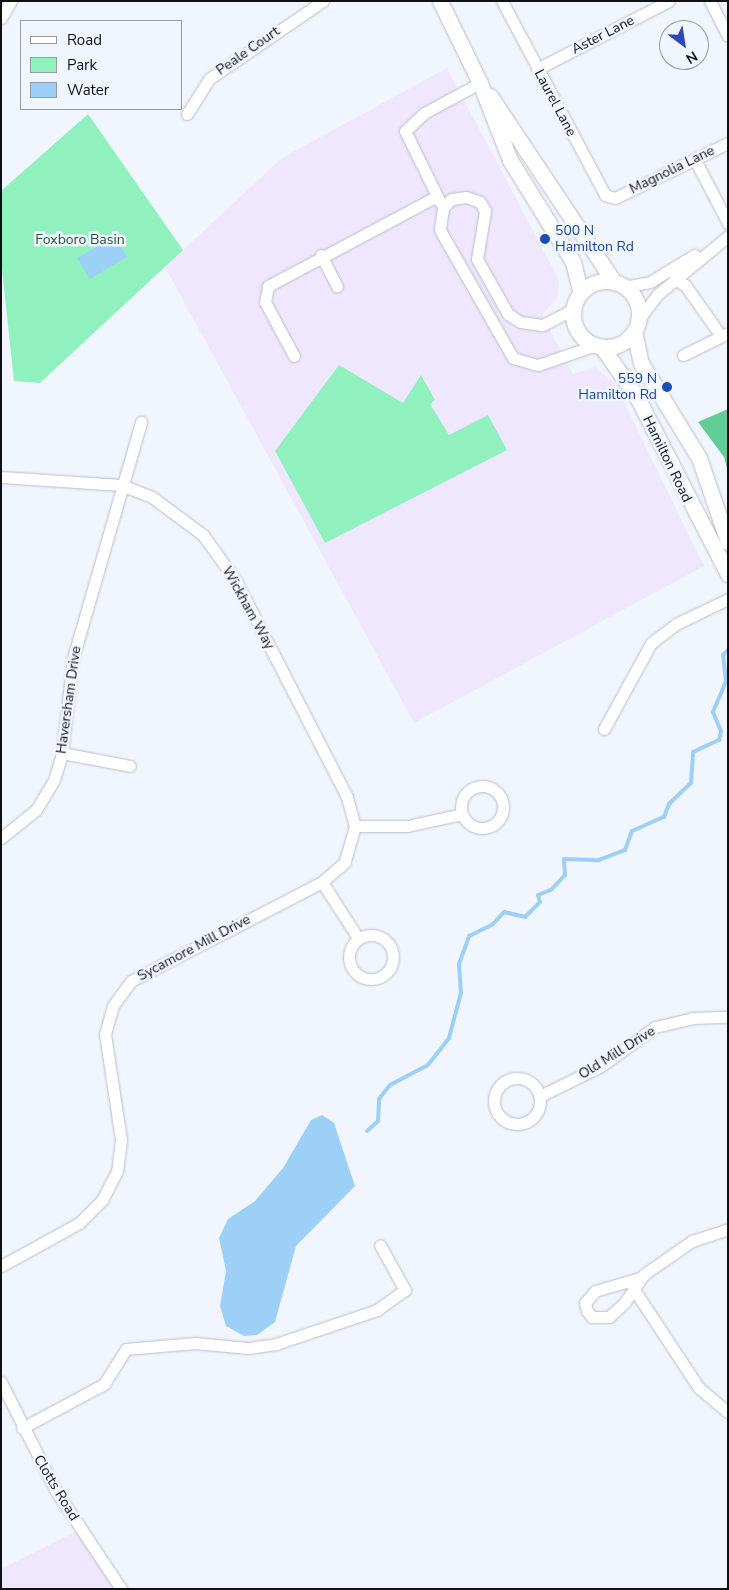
<!DOCTYPE html>
<style>
body{margin:0}
#map{position:relative;width:729px;height:1590px;overflow:hidden;background:#f1f5fe;font-family:"Nunito Sans",sans-serif}
div>[style]{position:absolute}
.education>*{inset:0;background:#eee7fd}
.green>*{inset:0;background:#90f1be}
.forest>*{inset:0;background:#61ce98}
.water>*{inset:0;background:#9cd0f7}
.stream>*{height:4px;margin:-2px;padding:0 2px;transform-origin:2px;border-radius:2px;background:#9cd0f7}
.roads{filter:drop-shadow(0 0 1px #b9bdc8) drop-shadow(0 0 1px #b9bdc8)}
.minor>*{height:11px;margin:-5.5px;padding:0 5.5px;transform-origin:5.5px;border-radius:5.5px;background:#fff}
.minor>.ring{margin:-5.5px;padding:0;box-sizing:content-box;background:none;border:11px solid #fff;border-radius:50%}
.major>*{height:15px;margin:-7.5px;padding:0 7.5px;transform-origin:7.5px;border-radius:7.5px;background:#fff}
.major>.ring{margin:-7.5px;padding:0;box-sizing:content-box;background:none;border:15px solid #fff;border-radius:50%}
.dots>*{width:14px;height:14px;translate:-50% -50%;box-sizing:border-box;border:2px solid #f1f5fe;border-radius:50%}
span{translate:-50% -50%;white-space:nowrap;text-align:center;line-height:1.15;-webkit-text-stroke:5px #f1f5fe;paint-order:stroke}
.street-label{font-size:14px;color:#0f1114}
.transit-label{font-size:14px;color:#164399}
.left{translate:0 -50%;text-align:left}
.right{translate:-100% -50%;text-align:right}
.park-label{font-size:14px;color:#27543d}
.frame{position:absolute;inset:0;border:2px solid #0f1114;pointer-events:none}
.legend{position:absolute;left:20px;top:20px;width:162px;height:90px;box-sizing:border-box;background:#f1f5fe;border:1px solid #979aa0;margin:0;padding:6px 9px;list-style:none;font-size:15px;color:#0f1114}
.legend li{display:flex;align-items:center;gap:10px;height:25px}
.legend b{width:25px;border:1px solid #979aa0}
.north{position:absolute;left:659px;top:20px;width:50px;height:50px;box-sizing:border-box;background:#f1f5fe;border:1px solid #979aa0;border-radius:50%;rotate:149deg;font-size:14px;font-weight:700;line-height:20px;text-align:center;color:#0f1114}
.north::after{content:'';display:block;margin:auto;width:18px;height:22px;background:#2d49ba;clip-path:polygon(50% 0,100% 100%,50% 72%,0 100%)}
</style>
<div id="map">
<div class="education">
<div style="clip-path:polygon(447px 68px,559px 280px,558px 297px,542px 315px,573px 374px,595px 367px,615px 384px,704px 566px,414px 723px,165px 267px,282px 158px)"></div>
<div style="clip-path:polygon(81px 1529px,121px 1589px,1px 1589px,1px 1569px)"></div>
</div>
<div class="green">
<div style="clip-path:polygon(88px 114px,183px 250px,40px 383px,14px 381px,1px 260px,1px 191px)"></div>
<div style="clip-path:polygon(339px 365px,403px 403px,421px 375px,435px 400px,430px 404px,449px 435px,488px 415px,507px 450px,325px 543px,275px 451px)"></div>
</div>
<div class="forest">
<div style="clip-path:polygon(728px 409px,728px 472px,724px 457px,698px 422px)"></div>
</div>
<div class="water">
<div style="clip-path:polygon(115px 236px,127px 257px,90px 279px,77px 258px)"></div>
<div style="clip-path:polygon(322px 1115px,334px 1123px,355px 1186px,296px 1246px,275px 1322px,257px 1335px,244px 1336px,226px 1326px,220px 1306px,226px 1271px,219px 1238px,228px 1219px,255px 1201px,283px 1168px,311px 1120px)"></div>
</div>
<div class="stream">
<div style="left:367px;top:1131px;width:15px;rotate:-42deg"></div>
<div style="left:378px;top:1121px;width:22px;rotate:-87deg"></div>
<div style="left:379px;top:1099px;width:18px;rotate:-52deg"></div>
<div style="left:390px;top:1085px;width:43px;rotate:-27.8deg"></div>
<div style="left:428px;top:1065px;width:34px;rotate:-52deg"></div>
<div style="left:449px;top:1038px;width:47px;rotate:-75.1deg"></div>
<div style="left:461px;top:993px;width:29px;rotate:-94deg"></div>
<div style="left:459px;top:964px;width:30px;rotate:-70deg"></div>
<div style="left:469px;top:936px;width:25px;rotate:-26deg"></div>
<div style="left:492px;top:925px;width:18px;rotate:-47deg"></div>
<div style="left:504px;top:912px;width:22px;rotate:13deg"></div>
<div style="left:525px;top:917px;width:21px;rotate:-45deg"></div>
<div style="left:540px;top:902px;width:7px;rotate:-106deg"></div>
<div style="left:538px;top:895px;width:14px;rotate:-21deg"></div>
<div style="left:551px;top:890px;width:21px;rotate:-47deg"></div>
<div style="left:565px;top:875px;width:16px;rotate:-94deg"></div>
<div style="left:564px;top:859px;width:35px;rotate:2deg"></div>
<div style="left:599px;top:860px;width:28px;rotate:-21deg"></div>
<div style="left:625px;top:850px;width:20px;rotate:-70deg"></div>
<div style="left:632px;top:831px;width:35px;rotate:-24deg"></div>
<div style="left:664px;top:817px;width:14px;rotate:-69deg"></div>
<div style="left:669px;top:804px;width:30px;rotate:-44deg"></div>
<div style="left:691px;top:783px;width:31px;rotate:-86deg"></div>
<div style="left:693px;top:752px;width:29px;rotate:-25deg"></div>
<div style="left:719px;top:740px;width:9px;rotate:-77deg"></div>
<div style="left:721px;top:731px;width:21px;rotate:-113deg"></div>
<div style="left:713px;top:712px;width:33px;rotate:-67deg"></div>
<div style="left:726px;top:682px;width:27px;rotate:-96deg"></div>
<div style="left:723px;top:655px;width:7px;rotate:-45deg"></div>
</div>
<div class="roads">
<div class="minor">
<div style="left:502px;top:1px;width:220px;rotate:62deg"></div>
<div style="left:605px;top:195px;width:10px;rotate:17deg"></div>
<div style="left:615px;top:198px;width:126px;rotate:-26deg"></div>
<div style="left:710px;top:1px;width:39px;rotate:63deg"></div>
<div style="left:1px;top:18px;width:20px;rotate:-60deg"></div>
<div style="left:537px;top:69px;width:148px;rotate:-27.3deg"></div>
<div style="left:187px;top:114px;width:41px;rotate:-57.8deg"></div>
<div style="left:209px;top:79px;width:138px;rotate:-34.4deg"></div>
<div style="left:695px;top:160px;width:71px;rotate:62.4deg"></div>
<div style="left:440px;top:202px;width:79px;rotate:-116.2deg"></div>
<div style="left:405px;top:131px;width:26px;rotate:-43deg"></div>
<div style="left:424px;top:113px;width:64px;rotate:-28.2deg"></div>
<div style="left:321px;top:255px;width:35px;rotate:63deg"></div>
<div style="left:675px;top:279px;width:12px;rotate:31deg"></div>
<div style="left:685px;top:285px;width:62px;rotate:54.8deg"></div>
<div style="left:624px;top:287px;width:26px;rotate:-11deg"></div>
<div style="left:650px;top:282px;width:52px;rotate:-31.5deg"></div>
<div style="left:574px;top:309px;width:36px;rotate:153deg"></div>
<div style="left:542px;top:325px;width:22px;rotate:-172deg"></div>
<div style="left:520px;top:322px;width:14px;rotate:-146deg"></div>
<div style="left:508px;top:314px;width:63px;rotate:-119.4deg"></div>
<div style="left:477px;top:259px;width:49px;rotate:-80.5deg"></div>
<div style="left:485px;top:211px;width:10px;rotate:-119deg"></div>
<div style="left:480px;top:202px;width:15px;rotate:-160deg"></div>
<div style="left:466px;top:197px;width:15px;rotate:172deg"></div>
<div style="left:451px;top:199px;width:12px;rotate:132deg"></div>
<div style="left:443px;top:208px;width:22px;rotate:98deg"></div>
<div style="left:440px;top:230px;width:147px;rotate:60.3deg"></div>
<div style="left:513px;top:358px;width:26px;rotate:16deg"></div>
<div style="left:538px;top:365px;width:61px;rotate:-19deg"></div>
<div style="left:639px;top:319px;width:31px;rotate:-53deg"></div>
<div style="left:658px;top:294px;width:91px;rotate:-39.6deg"></div>
<div style="left:683px;top:355px;width:48px;rotate:-26deg"></div>
<div style="left:294px;top:356px;width:61px;rotate:-118.2deg"></div>
<div style="left:265px;top:302px;width:16px;rotate:-79deg"></div>
<div style="left:268px;top:286px;width:191px;rotate:-28deg"></div>
<div style="left:1px;top:477px;width:120px;rotate:3.8deg"></div>
<div style="left:121px;top:485px;width:33px;rotate:21deg"></div>
<div style="left:152px;top:497px;width:64px;rotate:36.7deg"></div>
<div style="left:203px;top:535px;width:57px;rotate:54.3deg"></div>
<div style="left:236px;top:581px;width:243px;rotate:62.8deg"></div>
<div style="left:347px;top:797px;width:30px;rotate:75deg"></div>
<div style="left:355px;top:826px;width:37px;rotate:106deg"></div>
<div style="left:345px;top:862px;width:30px;rotate:139deg"></div>
<div style="left:322px;top:882px;width:215px;rotate:152.6deg"></div>
<div style="left:131px;top:981px;width:31px;rotate:126deg"></div>
<div style="left:113px;top:1006px;width:29px;rotate:106deg"></div>
<div style="left:105px;top:1034px;width:107px;rotate:81.4deg"></div>
<div style="left:121px;top:1140px;width:31px;rotate:97deg"></div>
<div style="left:117px;top:1171px;width:31px;rotate:117deg"></div>
<div style="left:103px;top:1199px;width:34px;rotate:135deg"></div>
<div style="left:79px;top:1223px;width:89px;rotate:151.1deg"></div>
<div style="left:604px;top:729px;width:98px;rotate:-61.3deg"></div>
<div style="left:651px;top:643px;width:31px;rotate:-37deg"></div>
<div style="left:676px;top:624px;width:58px;rotate:-25.7deg"></div>
<div style="left:62px;top:753px;width:69px;rotate:10.8deg"></div>
<div class="ring" style="left:461px;top:786px;width:31px;height:31px"></div>
<div style="left:355px;top:826px;width:52px"></div>
<div style="left:407px;top:826px;width:56px;rotate:-12.3deg"></div>
<div style="left:1px;top:838px;width:45px;rotate:-38.7deg"></div>
<div style="left:36px;top:810px;width:35px;rotate:-59deg"></div>
<div style="left:54px;top:780px;width:28px;rotate:-73deg"></div>
<div style="left:62px;top:753px;width:96px;rotate:-83.4deg"></div>
<div style="left:73px;top:658px;width:246px;rotate:-73.9deg"></div>
<div style="left:322px;top:882px;width:67px;rotate:57.3deg"></div>
<div class="ring" style="left:349px;top:935px;width:33px;height:33px"></div>
<div class="ring" style="left:494px;top:1078px;width:35px;height:35px"></div>
<div style="left:540px;top:1096px;width:68px;rotate:-26.2deg"></div>
<div style="left:601px;top:1066px;width:67px;rotate:-35.8deg"></div>
<div style="left:655px;top:1027px;width:39px;rotate:-13deg"></div>
<div style="left:693px;top:1018px;width:35px;rotate:-2deg"></div>
<div style="left:640px;top:1278px;width:47px;rotate:163.9deg"></div>
<div style="left:595px;top:1291px;width:16px;rotate:130deg"></div>
<div style="left:585px;top:1303px;width:8px;rotate:76deg"></div>
<div style="left:587px;top:1311px;width:8px;rotate:50deg"></div>
<div style="left:592px;top:1317px;width:17px"></div>
<div style="left:609px;top:1317px;width:22px;rotate:-43deg"></div>
<div style="left:625px;top:1302px;width:32px;rotate:-56deg"></div>
<div style="left:643px;top:1275px;width:60px;rotate:-34.8deg"></div>
<div style="left:692px;top:1241px;width:38px;rotate:-18deg"></div>
<div style="left:633px;top:1288px;width:120px;rotate:56.6deg"></div>
<div style="left:699px;top:1388px;width:38px;rotate:40deg"></div>
<div style="left:1px;top:1382px;width:122px;rotate:63.2deg"></div>
<div style="left:56px;top:1491px;width:118px;rotate:56.4deg"></div>
<div style="left:22px;top:1428px;width:93px;rotate:-28.2deg"></div>
<div style="left:104px;top:1384px;width:41px;rotate:-57.8deg"></div>
<div style="left:126px;top:1349px;width:69px;rotate:-5deg"></div>
<div style="left:195px;top:1343px;width:53px;rotate:5.4deg"></div>
<div style="left:248px;top:1348px;width:28px;rotate:-8deg"></div>
<div style="left:276px;top:1344px;width:107px;rotate:-18.6deg"></div>
<div style="left:377px;top:1310px;width:34px;rotate:-36deg"></div>
<div style="left:405px;top:1290px;width:51px;rotate:-119.1deg"></div>
</div>
<div class="major">
<div style="left:440px;top:1px;width:91px;rotate:64deg"></div>
<div style="left:480px;top:83px;width:83px;rotate:68.7deg"></div>
<div style="left:510px;top:160px;width:120px;rotate:58.3deg"></div>
<div style="left:573px;top:262px;width:32px;rotate:76deg"></div>
<div style="left:490px;top:96px;width:224px;rotate:56.3deg"></div>
<div class="ring" style="left:573px;top:281px;width:51px;height:51px"></div>
<div style="left:634px;top:331px;width:33px;rotate:78deg"></div>
<div style="left:641px;top:363px;width:111px;rotate:58.6deg"></div>
<div style="left:699px;top:458px;width:89px;rotate:71deg"></div>
<div style="left:602px;top:347px;width:63px;rotate:55.3deg"></div>
<div style="left:638px;top:399px;width:197px;rotate:62.8deg"></div>
</div>
</div>
<div class="dots">
<div style="left:545px;top:239px;background:#1a4fb4"></div>
<div style="left:667px;top:387px;background:#1a4fb4"></div>
</div>
<div class="street-label">
<span style="left:603px;top:35px;rotate:-27deg">Aster Lane</span>
<span style="left:248px;top:51px;rotate:-35deg">Peale Court</span>
<span style="left:555px;top:103px;rotate:62deg">Laurel Lane</span>
<span style="left:672px;top:170px;rotate:-26deg">Magnolia Lane</span>
<span style="left:667px;top:459px;rotate:64deg">Hamilton Road</span>
<span style="left:248px;top:608px;rotate:61deg">Wickham Way</span>
<span style="left:69px;top:700px;rotate:-82deg">Haversham Drive</span>
<span style="left:194px;top:948px;rotate:-28deg">Sycamore Mill Drive</span>
<span style="left:617px;top:1053px;rotate:-32deg">Old Mill Drive</span>
<span style="left:56px;top:1488px;rotate:59deg">Clotts Road</span>
</div>
<div class="transit-label">
<span class="left" style="left:555px;top:239px">500 N<br>Hamilton Rd</span>
<span class="right" style="left:657px;top:387px">559 N<br>Hamilton Rd</span>
</div>
<div class="park-label">
<span style="left:80px;top:240px">Foxboro Basin</span>
</div>
<div class="frame"></div>
<ul class="legend">
<li><b style="height:6px;background:#fff"></b>Road</li>
<li><b style="height:14px;background:#90f1be"></b>Park</li>
<li><b style="height:14px;background:#9cd0f7"></b>Water</li>
</ul>
<div class="north">N</div>
</div>
